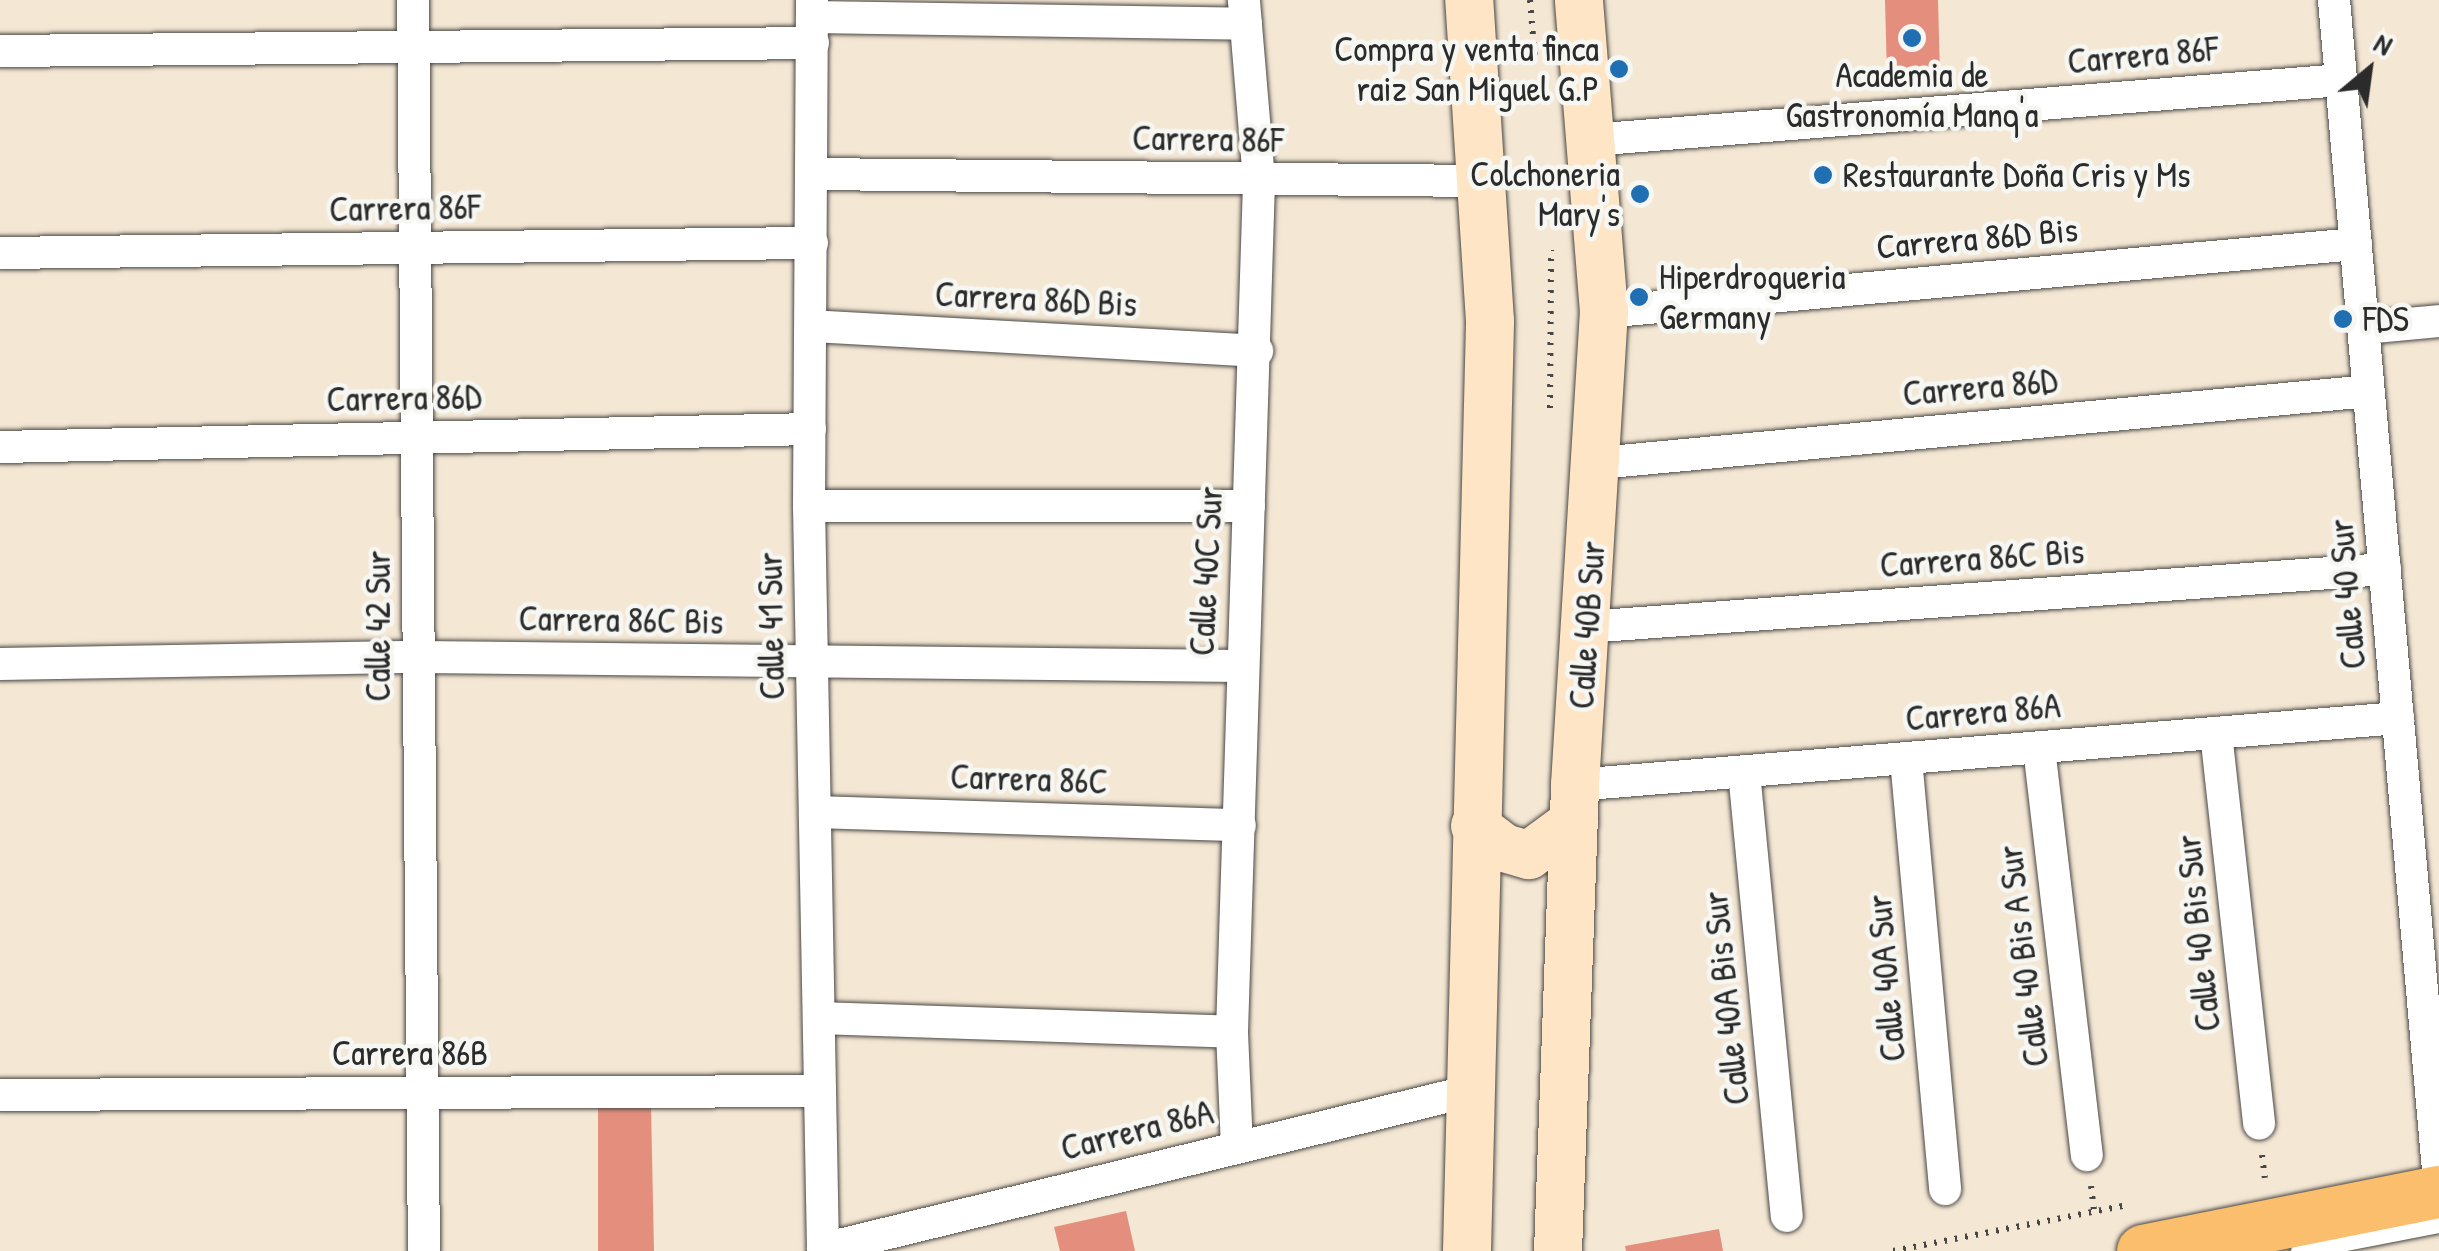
<!DOCTYPE html>
<meta charset="utf-8">
<style>
body{margin:0}
#map{position:relative;width:2439px;height:1251px;overflow:hidden;background:#f4e7d4;font-family:"Patrick Hand",sans-serif}
div>[style]{position:absolute}
.building>*{inset:0;background:#e48f7d}
.path>*{height:6px;margin-top:-3px;transform-origin:0;background:repeating-linear-gradient(90deg,#494744 0 2.5px,transparent 0 10.5px)}
.roads{filter:drop-shadow(0 0 2px #494744) drop-shadow(0 0 2px #494744)}
.lane>*{height:18px;margin:-9px;padding:0 9px;transform-origin:9px;border-radius:9px;background:#fff}
.street>*{height:32px;margin:-16px;padding:0 16px;transform-origin:16px;border-radius:16px;background:#fff}
.secondary>*{height:48px;margin:-24px;padding:0 24px;transform-origin:24px;border-radius:24px;background:#fde5c5}
.primary>*{height:52px;margin:-26px;padding:0 26px;transform-origin:26px;border-radius:26px;background:#fabe6d}
.dots>*{width:28px;height:28px;translate:-50% -50%;box-sizing:border-box;border:5px solid #f6f6f2;border-radius:50%}
span{translate:-50% -50%;white-space:nowrap;text-align:center;line-height:1.15;-webkit-text-stroke:9px #f6f6f2;paint-order:stroke}
.poi-label{font-size:35px;color:#2b2b2b}
.right{translate:-100% -50%;text-align:right}
.left{translate:0 -50%;text-align:left}
.street-label{font-size:35px;color:#2b2b2b}
.north{position:absolute;left:2319px;top:20px;width:100px;height:100px;-webkit-text-stroke:8px #f6f6f2;paint-order:stroke;rotate:29deg;font-size:28px;font-weight:700;line-height:40px;text-align:center;color:#2b2b2b}
.north::after{content:'';display:block;margin:auto;width:35px;height:45px;background:#2b2b2b;clip-path:polygon(50% 0,100% 100%,50% 72%,0 100%)}
</style>
<div id="map">
<div class="building">
<div style="clip-path:polygon(1885px 0,1938px 0,1940px 75px,1887px 76px)"></div>
<div style="clip-path:polygon(651px 1106px,654px 1251px,598px 1251px,598px 1108px)"></div>
<div style="clip-path:polygon(1126px 1211px,1135px 1251px,1060px 1251px,1054px 1227px)"></div>
<div style="clip-path:polygon(1719px 1229px,1723px 1251px,1626px 1251px,1625px 1246px)"></div>
</div>
<div class="path">
<div style="left:1530px;top:0;width:59px;rotate:85.2deg"></div>
<div style="left:1550px;top:408px;width:158px;rotate:-89.6deg"></div>
<div style="left:2262px;top:1155px;width:23px;rotate:83deg"></div>
<div style="left:2091px;top:1186px;width:26px;rotate:83deg"></div>
<div style="left:1893px;top:1251px;width:239px;rotate:-11.1deg"></div>
</div>
<div class="roads">
<div class="lane">
<div style="left:2300px;top:1251px;width:142px;rotate:-11deg"></div>
</div>
<div class="street">
<div style="left:413px;top:0;width:1251px;rotate:89.5deg"></div>
<div style="left:812px;top:0;width:506px;rotate:90.34deg"></div>
<div style="left:809px;top:506px;width:745px;rotate:88.92deg"></div>
<div style="left:2334px;top:0;width:1186px;rotate:84.92deg"></div>
<div style="left:812px;top:17px;width:434px;rotate:0.9deg"></div>
<div style="left:0;top:51px;width:813px;rotate:-0.56deg"></div>
<div style="left:1591px;top:140px;width:753px;rotate:-4.57deg"></div>
<div style="left:812px;top:174px;width:671px;rotate:0.6deg"></div>
<div style="left:0;top:253px;width:812px;rotate:-0.71deg"></div>
<div style="left:1604px;top:312px;width:755px;rotate:-5.17deg"></div>
<div style="left:811px;top:326px;width:447px;rotate:3.2deg"></div>
<div style="left:2364px;top:328px;width:75px;rotate:-5.3deg"></div>
<div style="left:0;top:447px;width:810px;rotate:-1.27deg"></div>
<div style="left:1599px;top:463px;width:773px;rotate:-5.34deg"></div>
<div style="left:809px;top:506px;width:440px"></div>
<div style="left:1586px;top:627px;width:801px;rotate:-4.15deg"></div>
<div style="left:0;top:664px;width:418px;rotate:-1deg"></div>
<div style="left:418px;top:657px;width:823px;rotate:0.63deg"></div>
<div style="left:2216px;top:733px;width:393px;rotate:83.7deg"></div>
<div style="left:2039px;top:748px;width:410px;rotate:83.3deg"></div>
<div style="left:1906px;top:759px;width:432px;rotate:84.8deg"></div>
<div style="left:1744px;top:772px;width:446px;rotate:84.5deg"></div>
<div style="left:1575px;top:785px;width:826px;rotate:-4.65deg"></div>
<div style="left:815px;top:812px;width:425px;rotate:1.8deg"></div>
<div style="left:819px;top:1018px;width:413px;rotate:1.9deg"></div>
<div style="left:0;top:1095px;width:820px;rotate:-0.28deg"></div>
<div style="left:1237px;top:1147px;width:115px;rotate:-92.5deg"></div>
<div style="left:1232px;top:1032px;width:852px;rotate:-88.18deg"></div>
<div style="left:1259px;top:180px;width:181px;rotate:-94.8deg"></div>
<div style="left:823px;top:1249px;width:666px;rotate:-13.72deg"></div>
</div>
<div class="secondary">
<div style="left:1475px;top:826px;width:36px;rotate:37deg"></div>
<div style="left:1504px;top:848px;width:26px;rotate:16deg"></div>
<div style="left:1529px;top:855px;width:56px;rotate:-36.3deg"></div>
<div style="left:1467px;top:1251px;width:930px;rotate:-88.58deg"></div>
<div style="left:1490px;top:321px;width:322px;rotate:-93.7deg"></div>
<div style="left:1558px;top:1251px;width:466px;rotate:-87.9deg"></div>
<div style="left:1575px;top:785px;width:474px;rotate:-86.5deg"></div>
<div style="left:1604px;top:312px;width:313px;rotate:-94.6deg"></div>
</div>
<div class="primary">
<div style="left:2143px;top:1251px;width:302px;rotate:-11.3deg"></div>
</div>
</div>
<div class="dots">
<div style="left:1912px;top:38px;background:#1f6fb2"></div>
<div style="left:1619px;top:69px;background:#1f6fb2"></div>
<div style="left:1823px;top:175px;background:#1f6fb2"></div>
<div style="left:1640px;top:194px;background:#1f6fb2"></div>
<div style="left:1639px;top:297px;background:#1f6fb2"></div>
<div style="left:2343px;top:319px;background:#1f6fb2"></div>
</div>
<div class="poi-label">
<span class="right" style="left:1599px;top:69px">Compra y venta finca<br>raiz San Miguel G.P</span>
<span style="left:1912px;top:95px">Academia de<br>Gastronomía Manq'a</span>
<span class="right" style="left:1620px;top:194px">Colchoneria<br>Mary's</span>
<span class="left" style="left:1843px;top:175px">Restaurante Doña Cris y Ms</span>
<span class="left" style="left:1659px;top:297px">Hiperdrogueria<br>Germany</span>
<span class="left" style="left:2363px;top:319px">FDS</span>
</div>
<div class="street-label">
<span style="left:2143px;top:55px;rotate:-5deg">Carrera 86F</span>
<span style="left:1208px;top:139px;rotate:1deg">Carrera 86F</span>
<span style="left:405px;top:208px;rotate:-1deg">Carrera 86F</span>
<span style="left:1977px;top:238px;rotate:-5deg">Carrera 86D Bis</span>
<span style="left:1036px;top:299px;rotate:3deg">Carrera 86D Bis</span>
<span style="left:1980px;top:387px;rotate:-5deg">Carrera 86D</span>
<span style="left:404px;top:398px;rotate:-1deg">Carrera 86D</span>
<span style="left:1982px;top:558px;rotate:-4deg">Carrera 86C Bis</span>
<span style="left:1206px;top:571px;rotate:-87deg">Calle 40C Sur</span>
<span style="left:2347px;top:594px;rotate:-95deg">Calle 40 Sur</span>
<span style="left:621px;top:620px;rotate:1deg">Carrera 86C Bis</span>
<span style="left:1587px;top:625px;rotate:-86deg">Calle 40B Sur</span>
<span style="left:378px;top:626px;rotate:-90deg">Calle 42 Sur</span>
<span style="left:771px;top:626px;rotate:-91deg">Calle 41 Sur</span>
<span style="left:1983px;top:712px;rotate:-5deg">Carrera 86A</span>
<span style="left:1029px;top:779px;rotate:2deg">Carrera 86C</span>
<span style="left:2198px;top:933px;rotate:-96deg">Calle 40 Bis Sur</span>
<span style="left:2023px;top:956px;rotate:-97deg">Calle 40 Bis A Sur</span>
<span style="left:1886px;top:978px;rotate:-95deg">Calle 40A Sur</span>
<span style="left:1726px;top:998px;rotate:-96deg">Calle 40A Bis Sur</span>
<span style="left:410px;top:1053px">Carrera 86B</span>
<span style="left:1137px;top:1130px;rotate:-14deg">Carrera 86A</span>
</div>
<div class="north">N</div>
</div>
